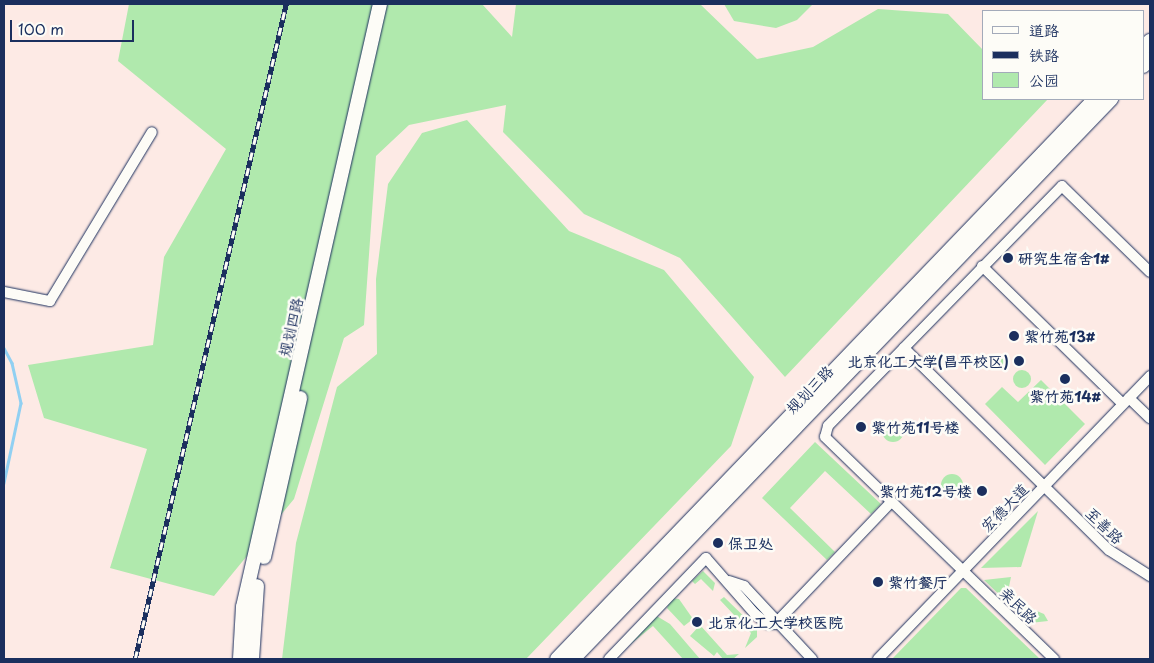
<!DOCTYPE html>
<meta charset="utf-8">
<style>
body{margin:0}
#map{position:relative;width:1154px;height:663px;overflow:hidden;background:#fdeae5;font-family:"Playpen Sans","LXGW WenKai TC",sans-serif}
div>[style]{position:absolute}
.green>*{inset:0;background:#b0e9ad}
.round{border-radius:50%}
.stream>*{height:2.5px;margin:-1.25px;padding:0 1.25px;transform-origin:1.25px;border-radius:1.25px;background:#91d0f2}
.roads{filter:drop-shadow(0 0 1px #1b2f5e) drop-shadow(0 0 1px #1b2f5e)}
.street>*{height:10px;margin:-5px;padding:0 5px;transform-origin:5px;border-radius:5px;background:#fdfcf7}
.secondary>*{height:14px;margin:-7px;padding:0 7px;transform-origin:7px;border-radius:7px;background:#fdfcf7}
.rail>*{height:4.5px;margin-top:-2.25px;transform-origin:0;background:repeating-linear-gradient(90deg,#fdfcf7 0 8px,#1b2f5e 0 16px);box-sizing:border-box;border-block:1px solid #1b2f5e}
.dots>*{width:14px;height:14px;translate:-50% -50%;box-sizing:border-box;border:2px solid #fdfcf7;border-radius:50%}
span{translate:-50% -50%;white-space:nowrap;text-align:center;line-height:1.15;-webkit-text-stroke:5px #fdfcf7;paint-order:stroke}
.poi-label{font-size:15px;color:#1b2f5e;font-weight:700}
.left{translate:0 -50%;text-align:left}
.right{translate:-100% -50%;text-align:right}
.street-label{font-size:15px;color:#1b2f5e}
.frame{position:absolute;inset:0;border:5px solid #1b2f5e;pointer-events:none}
.legend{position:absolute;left:982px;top:10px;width:162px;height:90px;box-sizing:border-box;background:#fdfcf7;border:1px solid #a3aaba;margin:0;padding:6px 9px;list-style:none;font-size:15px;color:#1b2f5e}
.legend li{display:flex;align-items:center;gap:10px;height:25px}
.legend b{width:25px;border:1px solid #a3aaba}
.scale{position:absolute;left:10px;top:20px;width:124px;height:22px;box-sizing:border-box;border:2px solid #1b2f5e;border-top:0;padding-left:6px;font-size:15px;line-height:18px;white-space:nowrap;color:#1b2f5e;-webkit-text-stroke:4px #fdfcf7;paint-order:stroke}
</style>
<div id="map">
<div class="green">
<div style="clip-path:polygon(129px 4px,482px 4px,512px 37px,516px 4px,701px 5px,757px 59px,813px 47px,878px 9px,948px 14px,983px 50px,983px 99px,1048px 99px,785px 377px,680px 258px,584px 214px,503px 132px,506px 105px,409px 125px,376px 156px,364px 325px,344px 338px,294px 499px,214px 596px,110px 568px,147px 449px,44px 418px,28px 365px,153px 345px,164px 257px,226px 149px,118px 61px)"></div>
<div style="clip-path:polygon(724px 4px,813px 4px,797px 20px,776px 28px,734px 21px)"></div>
<div style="clip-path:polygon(467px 120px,569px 231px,664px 270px,754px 377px,731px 446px,526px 659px,282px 659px,296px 543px,337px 387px,377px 354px,376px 279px,388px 184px,422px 133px)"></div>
<div class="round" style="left:992px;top:354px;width:16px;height:16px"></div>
<div class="round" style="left:1013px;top:370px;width:18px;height:18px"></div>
<div style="clip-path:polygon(1041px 380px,1085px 424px,1045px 465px,985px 404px,1002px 387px,1018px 402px)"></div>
<div class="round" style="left:882px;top:420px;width:22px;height:22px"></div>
<div style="clip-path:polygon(815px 442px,881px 504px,871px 514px,825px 471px,790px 508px,835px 552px,827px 560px,762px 498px)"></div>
<div class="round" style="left:941px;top:474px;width:22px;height:22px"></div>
<div style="clip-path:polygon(1038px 511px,1021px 567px,981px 568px)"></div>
<div style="clip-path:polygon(703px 571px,715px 583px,713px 591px,701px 579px,695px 584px,692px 581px)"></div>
<div style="clip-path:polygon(1011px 577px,1006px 601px,984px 580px)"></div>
<div style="clip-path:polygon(961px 588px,966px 588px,1040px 659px,892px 659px)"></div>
<div style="clip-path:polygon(724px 597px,757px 629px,757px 637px,745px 648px,751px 633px,720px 600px)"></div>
<div style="clip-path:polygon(671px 598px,679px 599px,693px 619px,684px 626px,667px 608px)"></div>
<div style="clip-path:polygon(1018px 603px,1044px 614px,1048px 621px,1030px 623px,1016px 609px)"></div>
<div style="clip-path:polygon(655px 615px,670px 624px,700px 659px,683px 659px,653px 626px,612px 659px)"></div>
<div style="clip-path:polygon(700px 625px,727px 655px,739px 654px,733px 659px,723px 659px,717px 652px,714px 656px,690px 636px)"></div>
</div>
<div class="stream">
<div style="left:4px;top:348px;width:17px;rotate:62deg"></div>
<div style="left:12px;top:363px;width:41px;rotate:77.3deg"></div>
<div style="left:21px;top:403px;width:82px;rotate:102deg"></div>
</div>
<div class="roads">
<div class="street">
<div style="left:982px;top:266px;width:197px;rotate:44.4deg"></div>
<div style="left:1150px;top:272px;width:123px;rotate:-135.7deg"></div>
<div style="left:1062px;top:186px;width:226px;rotate:134.3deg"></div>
<div style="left:904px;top:348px;width:288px;rotate:44.6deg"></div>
<div style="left:1109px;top:550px;width:49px;rotate:32.4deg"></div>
<div style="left:4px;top:292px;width:47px;rotate:11.1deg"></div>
<div style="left:50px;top:301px;width:197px;rotate:-58.9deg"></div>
<div style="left:904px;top:348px;width:109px;rotate:134.3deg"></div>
<div style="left:828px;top:426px;width:11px;rotate:105deg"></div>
<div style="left:825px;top:437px;width:319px;rotate:44.1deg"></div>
<div style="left:1129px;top:398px;width:29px;rotate:44deg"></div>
<div style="left:729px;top:581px;width:16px;rotate:18deg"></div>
<div style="left:744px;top:586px;width:100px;rotate:47deg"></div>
<div style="left:609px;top:659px;width:140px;rotate:-46.2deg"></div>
<div style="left:706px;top:558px;width:74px;rotate:48.8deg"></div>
<div style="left:755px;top:614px;width:16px;rotate:38deg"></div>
<div style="left:768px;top:624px;width:7px"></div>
<div style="left:775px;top:624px;width:168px;rotate:-46.4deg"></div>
<div style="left:878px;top:659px;width:393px;rotate:-46.1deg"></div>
</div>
<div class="secondary">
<div style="left:1143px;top:49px;width:11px;rotate:-49deg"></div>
<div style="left:1143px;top:66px;width:10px;rotate:-45deg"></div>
<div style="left:264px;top:557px;width:163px;rotate:-77.2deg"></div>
<div style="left:240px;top:659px;width:52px;rotate:-86.7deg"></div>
<div style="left:243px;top:607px;width:618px;rotate:-77.2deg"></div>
<div style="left:252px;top:659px;width:73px;rotate:-86.1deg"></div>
<div style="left:557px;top:659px;width:777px;rotate:-46.15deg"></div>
<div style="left:573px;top:659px;width:777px;rotate:-46.15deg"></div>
</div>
</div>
<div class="rail">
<div style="left:135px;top:659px;width:672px;rotate:-77.02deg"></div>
</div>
<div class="dots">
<div style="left:1008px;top:258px;background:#1b2f5e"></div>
<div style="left:1014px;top:336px;background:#1b2f5e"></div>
<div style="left:1019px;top:361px;background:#1b2f5e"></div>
<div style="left:1065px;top:379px;background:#1b2f5e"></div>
<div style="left:861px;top:427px;background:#1b2f5e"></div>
<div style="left:982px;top:491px;background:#1b2f5e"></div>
<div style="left:718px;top:543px;background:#1b2f5e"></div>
<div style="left:878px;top:582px;background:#1b2f5e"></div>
<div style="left:697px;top:622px;background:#1b2f5e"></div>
</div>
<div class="poi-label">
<span class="left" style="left:1018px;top:258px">研究生宿舍1#</span>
<span class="left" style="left:1024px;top:336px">紫竹苑13#</span>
<span class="right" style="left:1009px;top:361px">北京化工大学(昌平校区)</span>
<span style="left:1065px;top:396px">紫竹苑14#</span>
<span class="left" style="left:871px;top:427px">紫竹苑11号楼</span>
<span class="right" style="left:972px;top:491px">紫竹苑12号楼</span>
<span class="left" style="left:728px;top:543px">保卫处</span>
<span class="left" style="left:888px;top:582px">紫竹餐厅</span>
<span class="left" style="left:708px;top:622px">北京化工大学校医院</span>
</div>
<div class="street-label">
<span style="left:290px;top:327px;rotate:-77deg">规划四路</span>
<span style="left:809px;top:389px;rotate:-46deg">规划三路</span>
<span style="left:1004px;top:507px;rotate:-46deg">宏德大道</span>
<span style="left:1105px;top:525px;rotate:44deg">至善路</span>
<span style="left:1019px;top:605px;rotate:44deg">亲民路</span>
</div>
<div class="frame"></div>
<ul class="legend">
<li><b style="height:6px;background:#fdfcf7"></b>道路</li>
<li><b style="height:6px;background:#1b2f5e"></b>铁路</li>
<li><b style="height:14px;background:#b0e9ad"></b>公园</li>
</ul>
<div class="scale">100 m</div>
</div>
